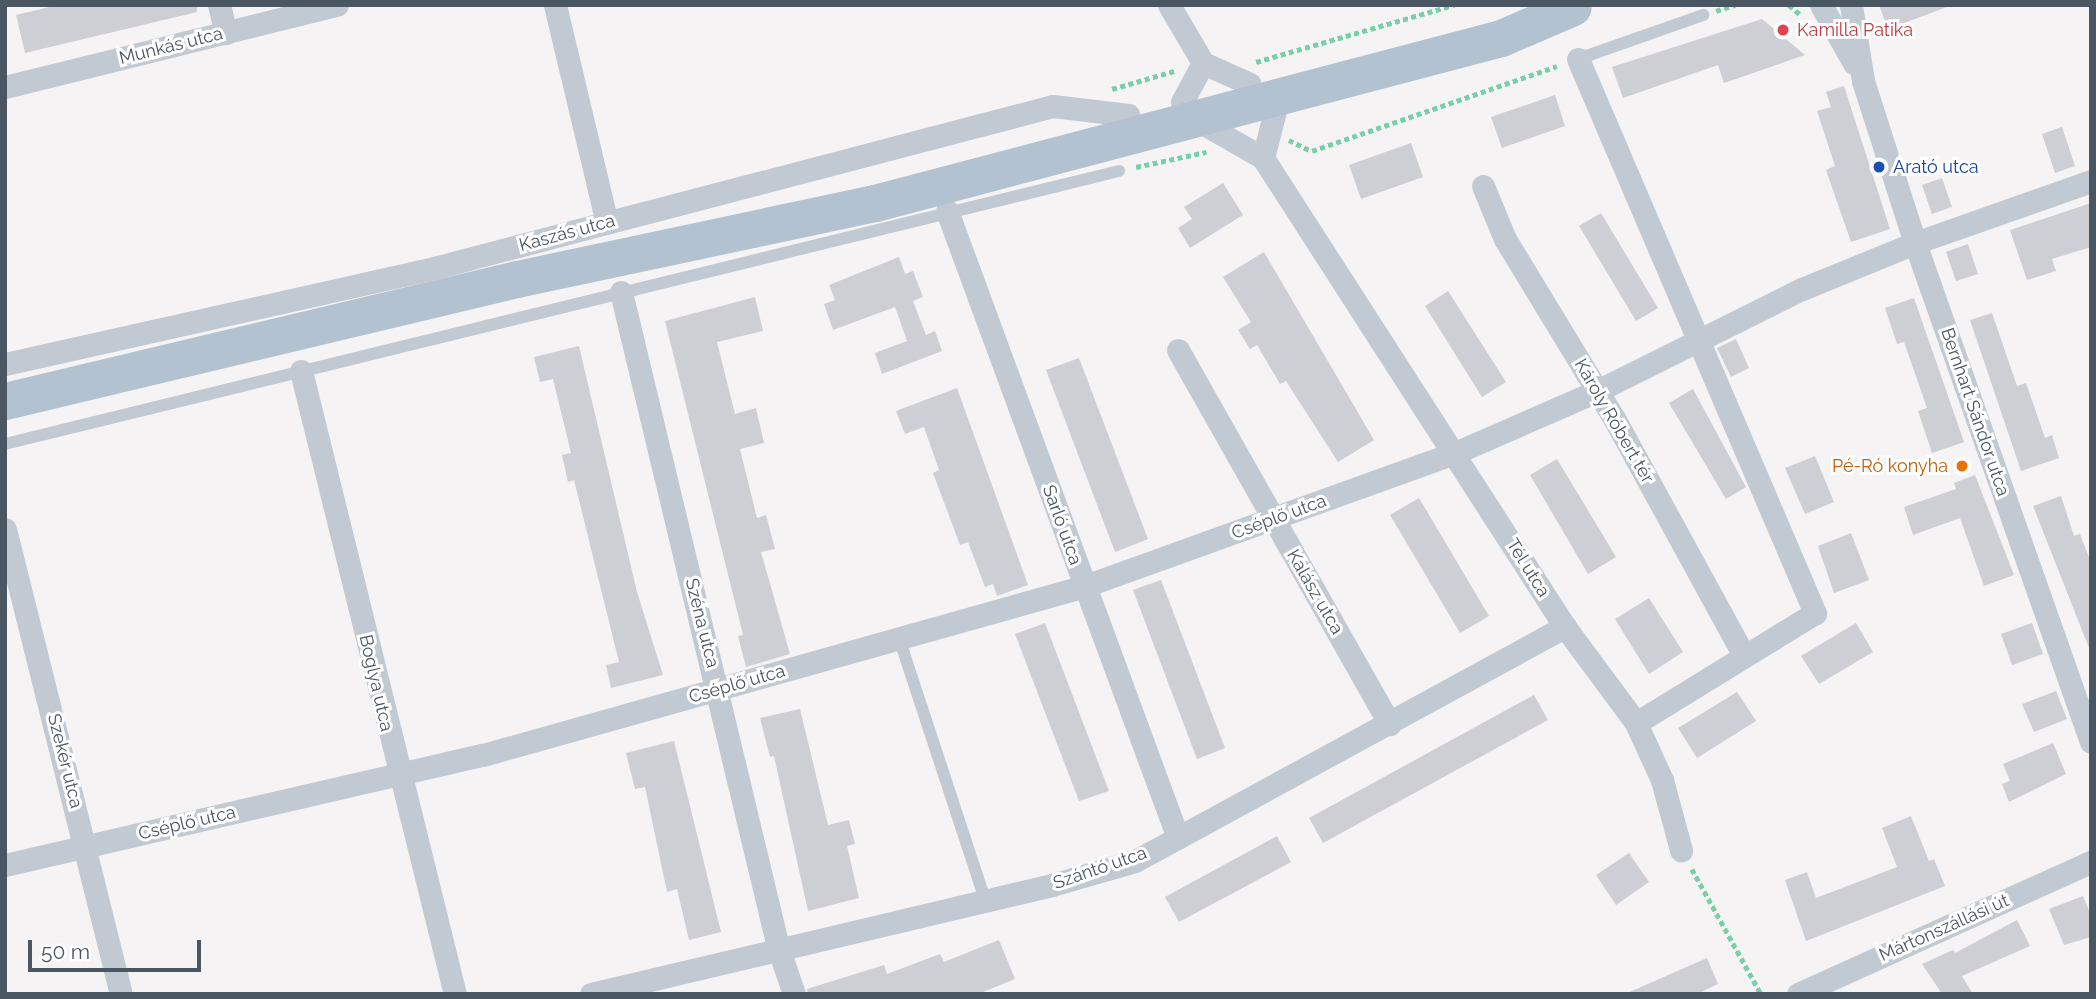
<!DOCTYPE html>
<meta charset="utf-8">
<style>
body{margin:0}
#map{position:relative;width:2096px;height:999px;overflow:hidden;background:#f5f3f3;font-family:Raleway,sans-serif}
div>[style]{position:absolute}
.building>*{inset:0;background:#cdcfd5}
.path>*{height:4.5px;margin-top:-2.25px;transform-origin:0;background:repeating-linear-gradient(90deg,#7ad0a6 0 5px,transparent 0 8.5px)}
.lane>*{height:12px;margin:-6px;padding:0 6px;transform-origin:6px;border-radius:6px;background:#c1cad2}
.street>*{height:23px;margin:-11.5px;padding:0 11.5px;transform-origin:11.5px;border-radius:11.5px;background:#c1cad2}
.primary>*{height:37px;margin:-18.5px;padding:0 18.5px;transform-origin:18.5px;border-radius:18.5px;background:#b3c2d1}
.dots>*{width:19px;height:19px;translate:-50% -50%;box-sizing:border-box;border:4px solid #fff;border-radius:50%}
span{translate:-50% -50%;white-space:nowrap;text-align:center;line-height:1.15;-webkit-text-stroke:6px #fff;paint-order:stroke}
.health-label{font-size:18px;color:#be3a42}
.left{translate:0 -50%;text-align:left}
.street-label{font-size:18px;color:#4a5661}
.transit-label{font-size:18px;color:#164399}
.food-label{font-size:18px;color:#c56008}
.right{translate:-100% -50%;text-align:right}
.frame{position:absolute;inset:0;border:7px solid #4a5661;pointer-events:none}
.scale{position:absolute;left:28px;top:940px;width:173px;height:32px;box-sizing:border-box;border:4px solid #4a5661;border-top:0;padding-left:9px;font-size:21px;line-height:24px;white-space:nowrap;color:#4a5661;-webkit-text-stroke:5px #fff;paint-order:stroke}
</style>
<div id="map">
<div class="building">
<div style="clip-path:polygon(58px 5px,197px 5px,197px 12px,25px 53px,16px 15px)"></div>
<div style="clip-path:polygon(1879px 5px,1947px 5px,1947px 7px,1888px 29px)"></div>
<div style="clip-path:polygon(1762px 19px,1805px 55px,1724px 83px,1718px 65px,1623px 98px,1612px 67px)"></div>
<div style="clip-path:polygon(1844px 86px,1890px 229px,1851px 242px,1826px 170px,1835px 166px,1817px 111px,1831px 107px,1826px 92px)"></div>
<div style="clip-path:polygon(1555px 95px,1565px 126px,1502px 148px,1491px 117px)"></div>
<div style="clip-path:polygon(2062px 127px,2075px 166px,2055px 173px,2042px 134px)"></div>
<div style="clip-path:polygon(1411px 143px,1423px 177px,1361px 199px,1349px 165px)"></div>
<div style="clip-path:polygon(1942px 178px,1952px 207px,1932px 214px,1922px 185px)"></div>
<div style="clip-path:polygon(1223px 183px,1243px 215px,1190px 248px,1178px 228px,1192px 219px,1184px 207px)"></div>
<div style="clip-path:polygon(2091px 203px,2091px 247px,2052px 259px,2056px 271px,2027px 280px,2010px 230px)"></div>
<div style="clip-path:polygon(1601px 213px,1658px 308px,1636px 321px,1579px 226px)"></div>
<div style="clip-path:polygon(1968px 244px,1978px 274px,1956px 281px,1946px 252px)"></div>
<div style="clip-path:polygon(1264px 252px,1374px 440px,1338px 462px,1286px 381px,1280px 384px,1257px 345px,1250px 349px,1238px 330px,1251px 322px,1223px 277px)"></div>
<div style="clip-path:polygon(899px 257px,905px 274px,913px 271px,923px 297px,913px 301px,926px 335px,935px 331px,942px 351px,882px 374px,875px 353px,907px 341px,895px 307px,833px 330px,824px 304px,835px 300px,829px 285px)"></div>
<div style="clip-path:polygon(1448px 291px,1506px 382px,1482px 397px,1425px 306px)"></div>
<div style="clip-path:polygon(755px 297px,763px 331px,717px 342px,735px 414px,756px 408px,764px 443px,740px 449px,757px 518px,766px 515px,775px 549px,761px 552px,790px 654px,746px 667px,738px 636px,743px 635px,665px 321px)"></div>
<div style="clip-path:polygon(1914px 298px,1964px 442px,1932px 453px,1918px 411px,1927px 408px,1904px 342px,1897px 344px,1885px 308px)"></div>
<div style="clip-path:polygon(1992px 313px,2017px 386px,2026px 383px,2045px 438px,2052px 435px,2059px 458px,2021px 471px,1970px 320px)"></div>
<div style="clip-path:polygon(1736px 339px,1749px 368px,1731px 377px,1717px 348px)"></div>
<div style="clip-path:polygon(579px 346px,637px 592px,663px 675px,611px 688px,606px 665px,619px 662px,574px 480px,568px 482px,562px 455px,571px 453px,553px 379px,540px 382px,534px 357px)"></div>
<div style="clip-path:polygon(1079px 358px,1148px 539px,1115px 552px,1046px 370px)"></div>
<div style="clip-path:polygon(957px 388px,1028px 585px,997px 596px,993px 584px,985px 587px,968px 542px,960px 545px,933px 473px,939px 470px,924px 427px,905px 434px,896px 411px)"></div>
<div style="clip-path:polygon(1693px 389px,1746px 487px,1726px 499px,1669px 403px)"></div>
<div style="clip-path:polygon(1815px 456px,1834px 502px,1805px 514px,1785px 468px)"></div>
<div style="clip-path:polygon(1557px 459px,1616px 557px,1588px 574px,1530px 475px)"></div>
<div style="clip-path:polygon(1975px 475px,2014px 575px,1984px 586px,1960px 518px,1913px 535px,1904px 507px,1956px 489px,1954px 483px)"></div>
<div style="clip-path:polygon(2061px 496px,2074px 536px,2080px 534px,2091px 563px,2091px 653px,2033px 506px)"></div>
<div style="clip-path:polygon(1419px 498px,1489px 616px,1460px 633px,1390px 515px)"></div>
<div style="clip-path:polygon(1851px 533px,1869px 580px,1834px 593px,1818px 546px)"></div>
<div style="clip-path:polygon(1161px 580px,1225px 748px,1197px 759px,1133px 590px)"></div>
<div style="clip-path:polygon(1649px 598px,1683px 652px,1649px 674px,1615px 619px)"></div>
<div style="clip-path:polygon(1045px 623px,1109px 791px,1079px 801px,1015px 634px)"></div>
<div style="clip-path:polygon(1856px 623px,1873px 652px,1819px 684px,1801px 656px)"></div>
<div style="clip-path:polygon(2032px 623px,2043px 654px,2012px 665px,2001px 634px)"></div>
<div style="clip-path:polygon(2056px 691px,2067px 719px,2034px 732px,2022px 704px)"></div>
<div style="clip-path:polygon(1737px 692px,1756px 721px,1697px 758px,1678px 728px)"></div>
<div style="clip-path:polygon(1534px 695px,1548px 720px,1323px 843px,1309px 818px)"></div>
<div style="clip-path:polygon(800px 709px,828px 825px,849px 820px,855px 844px,847px 846px,859px 898px,808px 911px,774px 756px,770px 757px,760px 718px)"></div>
<div style="clip-path:polygon(674px 741px,721px 932px,689px 940px,677px 889px,667px 892px,645px 787px,635px 789px,626px 753px)"></div>
<div style="clip-path:polygon(2053px 743px,2066px 774px,2009px 802px,2002px 784px,2010px 781px,2003px 764px)"></div>
<div style="clip-path:polygon(1911px 816px,1929px 861px,1934px 859px,1945px 886px,1806px 941px,1785px 880px,1807px 872px,1816px 898px,1897px 867px,1882px 828px)"></div>
<div style="clip-path:polygon(1277px 836px,1291px 862px,1179px 922px,1165px 897px)"></div>
<div style="clip-path:polygon(1629px 853px,1649px 882px,1616px 905px,1596px 875px)"></div>
<div style="clip-path:polygon(2083px 896px,2091px 915px,2091px 937px,2064px 945px,2049px 909px)"></div>
<div style="clip-path:polygon(2017px 920px,2030px 946px,1962px 976px,1973px 994px,1942px 994px,1922px 964px,1953px 950px,1955px 953px)"></div>
<div style="clip-path:polygon(999px 940px,1015px 979px,978px 994px,808px 994px,807px 989px,884px 965px,887px 974px,940px 954px,944px 962px)"></div>
<div style="clip-path:polygon(1707px 958px,1718px 984px,1697px 994px,1625px 994px)"></div>
</div>
<div class="path">
<div style="left:1789px;top:5px;width:16px;rotate:40deg"></div>
<div style="left:1716px;top:11px;width:20px;rotate:-18deg"></div>
<div style="left:1256px;top:62px;width:206px;rotate:-16.1deg"></div>
<div style="left:1112px;top:89px;width:65px;rotate:-16.2deg"></div>
<div style="left:1289px;top:140px;width:25px;rotate:26deg"></div>
<div style="left:1312px;top:151px;width:259px;rotate:-19.1deg"></div>
<div style="left:1136px;top:167px;width:72px;rotate:-12.1deg"></div>
<div style="left:1692px;top:869px;width:143px;rotate:61.1deg"></div>
</div>
<div class="lane">
<div style="left:1578px;top:59px;width:133px;rotate:-19.4deg"></div>
<div style="left:5px;top:444px;width:1147px;rotate:-13.77deg"></div>
<div style="left:899px;top:638px;width:276px;rotate:71.8deg"></div>
</div>
<div class="street">
<div style="left:219px;top:5px;width:29px;rotate:76deg"></div>
<div style="left:555px;top:5px;width:224px;rotate:76.6deg"></div>
<div style="left:1169px;top:5px;width:67px;rotate:59.6deg"></div>
<div style="left:1203px;top:63px;width:51px;rotate:24.1deg"></div>
<div style="left:1821px;top:5px;width:67px;rotate:60.4deg"></div>
<div style="left:1851px;top:5px;width:77px;rotate:81deg"></div>
<div style="left:1863px;top:81px;width:170px;rotate:72.2deg"></div>
<div style="left:1915px;top:243px;width:529px;rotate:70.57deg"></div>
<div style="left:1578px;top:59px;width:603px;rotate:66.84deg"></div>
<div style="left:1815px;top:613px;width:210px;rotate:148.4deg"></div>
<div style="left:5px;top:87px;width:342px;rotate:-13.9deg"></div>
<div style="left:1182px;top:102px;width:44px;rotate:-61.7deg"></div>
<div style="left:1197px;top:120px;width:76px;rotate:29.9deg"></div>
<div style="left:1263px;top:158px;width:558px;rotate:57.22deg"></div>
<div style="left:1565px;top:627px;width:119px;rotate:53.5deg"></div>
<div style="left:1636px;top:723px;width:63px;rotate:65.5deg"></div>
<div style="left:1662px;top:780px;width:73px;rotate:74.8deg"></div>
<div style="left:1263px;top:158px;width:61px;rotate:-75.7deg"></div>
<div style="left:1483px;top:186px;width:57px;rotate:67.5deg"></div>
<div style="left:1505px;top:239px;width:212px;rotate:58.7deg"></div>
<div style="left:1615px;top:420px;width:269px;rotate:61.3deg"></div>
<div style="left:947px;top:211px;width:668px;rotate:69.78deg"></div>
<div style="left:621px;top:292px;width:674px;rotate:76.52deg"></div>
<div style="left:778px;top:947px;width:50px;rotate:71.2deg"></div>
<div style="left:1178px;top:350px;width:430px;rotate:60.5deg"></div>
<div style="left:5px;top:364px;width:440px;rotate:-12.6deg"></div>
<div style="left:434px;top:268px;width:640px;rotate:-14.67deg"></div>
<div style="left:1053px;top:106px;width:76px;rotate:6.8deg"></div>
<div style="left:301px;top:371px;width:642px;rotate:76.12deg"></div>
<div style="left:5px;top:529px;width:479px;rotate:76deg"></div>
<div style="left:5px;top:865px;width:490px;rotate:-13deg"></div>
<div style="left:483px;top:755px;width:625px;rotate:-15.68deg"></div>
<div style="left:1085px;top:586px;width:393px;rotate:-19.8deg"></div>
<div style="left:1455px;top:453px;width:155px;rotate:-23.6deg"></div>
<div style="left:1597px;top:391px;width:229px;rotate:-26.5deg"></div>
<div style="left:1802px;top:289px;width:122px;rotate:-22.2deg"></div>
<div style="left:1915px;top:243px;width:187px;rotate:-19.4deg"></div>
<div style="left:591px;top:994px;width:474px;rotate:-13.3deg"></div>
<div style="left:1052px;top:885px;width:86px;rotate:-16.1deg"></div>
<div style="left:1135px;top:861px;width:490px;rotate:-28.6deg"></div>
<div style="left:1798px;top:994px;width:321px;rotate:-24.3deg"></div>
</div>
<div class="primary">
<div style="left:5px;top:401px;width:526px;rotate:-13.4deg"></div>
<div style="left:517px;top:279px;width:366px;rotate:-12deg"></div>
<div style="left:875px;top:203px;width:647px;rotate:-14.77deg"></div>
<div style="left:1501px;top:38px;width:78px;rotate:-23.3deg"></div>
</div>
<div class="dots">
<div style="left:1783px;top:30px;background:#e0444e"></div>
<div style="left:1879px;top:167px;background:#1a4fb4"></div>
<div style="left:1962px;top:466px;background:#e8710a"></div>
</div>
<div class="health-label">
<span class="left" style="left:1797px;top:30px">Kamilla Patika</span>
</div>
<div class="street-label">
<span style="left:171px;top:46px;rotate:-14deg">Munkás utca</span>
<span style="left:567px;top:233px;rotate:-15deg">Kaszás utca</span>
<span style="left:1975px;top:412px;rotate:71deg">Bernhart Sándor utca</span>
<span style="left:1614px;top:421px;rotate:60deg">Károly Róbert tér</span>
<span style="left:1279px;top:517px;rotate:-20deg">Cséplő utca</span>
<span style="left:1062px;top:525px;rotate:70deg">Sarló utca</span>
<span style="left:1528px;top:568px;rotate:58deg">Tél utca</span>
<span style="left:1315px;top:592px;rotate:60deg">Kalász utca</span>
<span style="left:702px;top:623px;rotate:76deg">Széna utca</span>
<span style="left:376px;top:683px;rotate:77deg">Boglya utca</span>
<span style="left:737px;top:684px;rotate:-16deg">Cséplő utca</span>
<span style="left:65px;top:761px;rotate:76deg">Szekér utca</span>
<span style="left:187px;top:823px;rotate:-13deg">Cséplő utca</span>
<span style="left:1100px;top:868px;rotate:-19deg">Szántó utca</span>
<span style="left:1944px;top:928px;rotate:-24deg">Mártonszállási út</span>
</div>
<div class="transit-label">
<span class="left" style="left:1893px;top:167px">Arató utca</span>
</div>
<div class="food-label">
<span class="right" style="left:1948px;top:466px">Pé-Ró konyha</span>
</div>
<div class="frame"></div>
<div class="scale">50 m</div>
</div>
